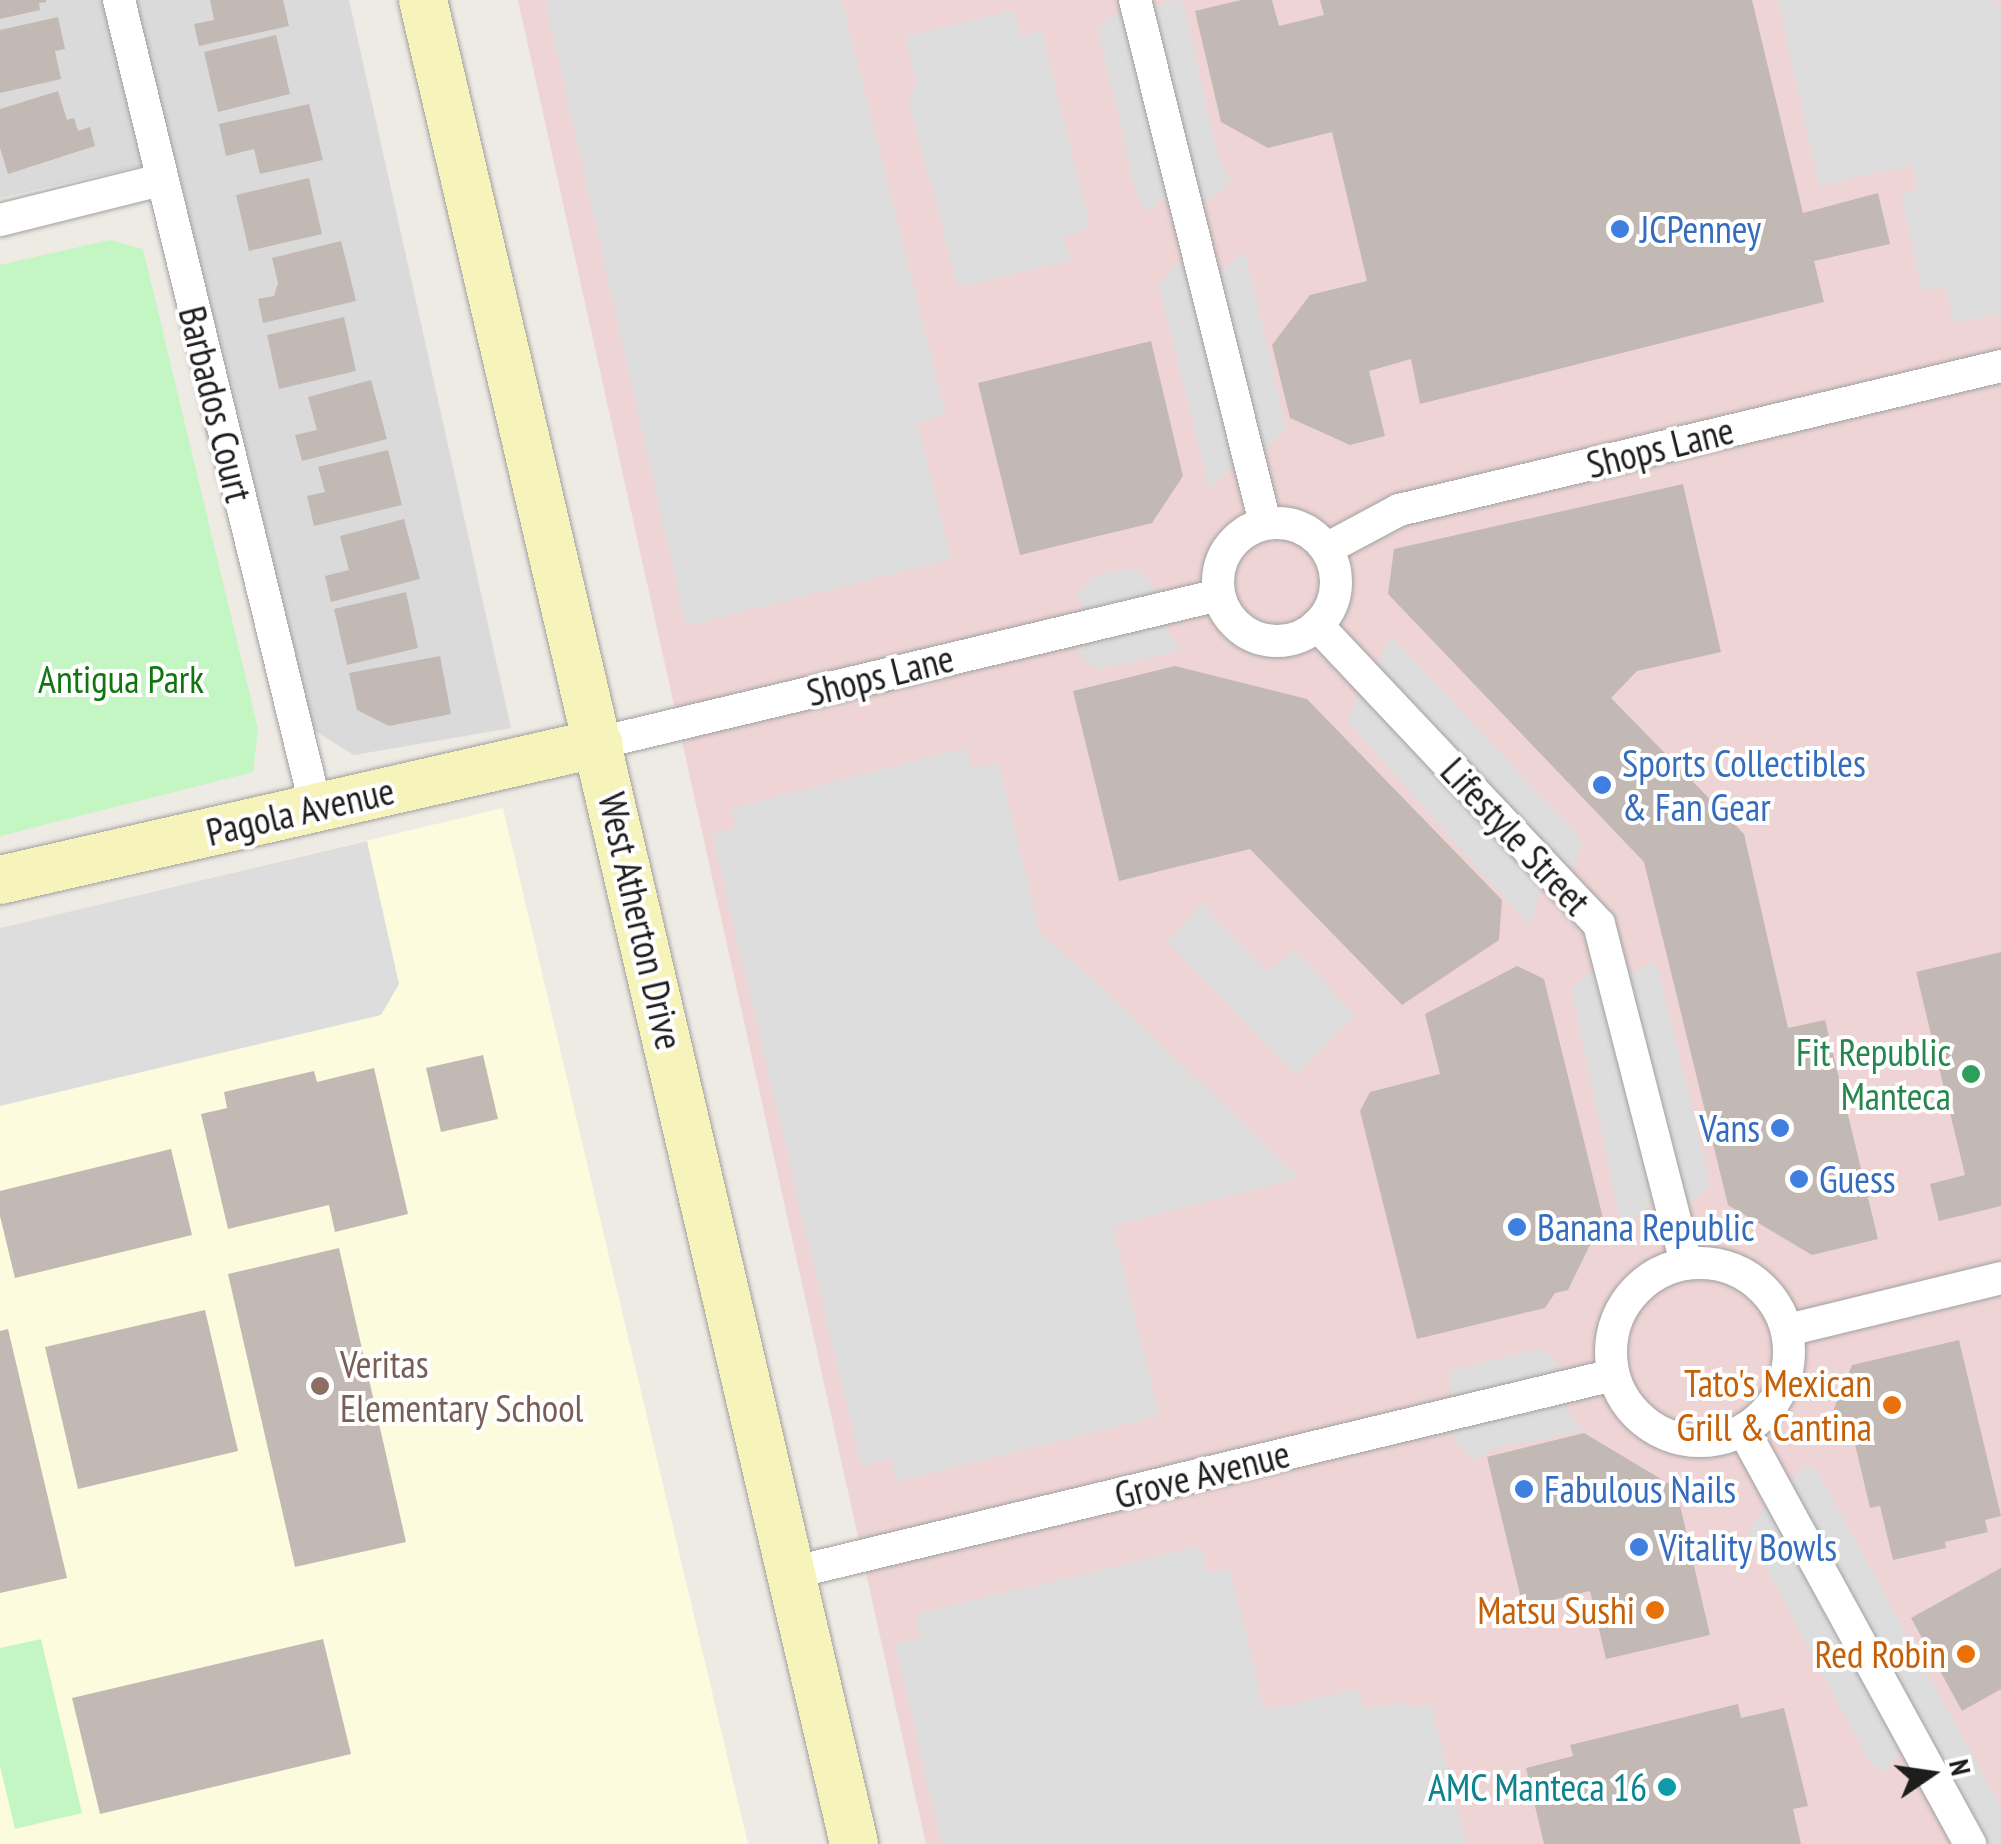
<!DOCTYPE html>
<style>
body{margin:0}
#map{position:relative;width:2001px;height:1844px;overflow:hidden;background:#eeeae4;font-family:"PT Sans Narrow",sans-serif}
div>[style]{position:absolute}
.residential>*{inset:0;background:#dbdadb}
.commercial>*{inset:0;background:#eed4d5}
.education>*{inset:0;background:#fdfbde}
.park>*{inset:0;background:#c3f6c2}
.parking>*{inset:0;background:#ddd}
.building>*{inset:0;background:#c2b9b4}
.roads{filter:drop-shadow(0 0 2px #a1a1a1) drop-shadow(0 0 2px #a1a1a1)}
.street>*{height:32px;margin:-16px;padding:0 16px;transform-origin:16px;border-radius:16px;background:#fff}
.street>.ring{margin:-16px;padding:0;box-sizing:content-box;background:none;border:32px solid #fff;border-radius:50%}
.secondary>*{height:48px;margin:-24px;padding:0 24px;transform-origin:24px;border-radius:24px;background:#f6f4ba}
.dots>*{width:28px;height:28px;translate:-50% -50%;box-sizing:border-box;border:5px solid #fff;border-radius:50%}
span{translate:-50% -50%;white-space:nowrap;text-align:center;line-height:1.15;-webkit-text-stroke:8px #fff;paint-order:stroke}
.shop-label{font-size:38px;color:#366cbe}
.left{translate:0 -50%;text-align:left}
.right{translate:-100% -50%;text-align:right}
.street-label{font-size:38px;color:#1d1d1d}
.park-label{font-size:38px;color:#117611}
.leisure-label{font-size:38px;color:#27864d}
.education-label{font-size:38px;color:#785e54}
.food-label{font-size:38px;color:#c56008}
.culture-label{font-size:38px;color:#0d838f}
.north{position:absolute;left:1881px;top:1724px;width:100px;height:100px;-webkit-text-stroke:8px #fff;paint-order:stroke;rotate:77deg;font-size:28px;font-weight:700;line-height:40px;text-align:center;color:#1d1d1d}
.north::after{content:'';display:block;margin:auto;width:35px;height:45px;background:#1d1d1d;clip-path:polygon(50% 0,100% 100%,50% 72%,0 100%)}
</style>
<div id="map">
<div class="residential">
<div style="clip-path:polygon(0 0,349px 0,511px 728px,354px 755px,305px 725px,175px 158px,0 198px)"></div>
</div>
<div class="commercial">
<div style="clip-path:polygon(518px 0,2001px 0,2001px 1844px,926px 1844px)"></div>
</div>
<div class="education">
<div style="clip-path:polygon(503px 808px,748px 1844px,0 1844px,0 928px)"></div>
</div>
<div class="park">
<div style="clip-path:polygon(110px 240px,143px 249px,258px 729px,253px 772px,0 836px,0 265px)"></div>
<div style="clip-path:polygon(41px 1639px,82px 1813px,15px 1829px,0 1766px,0 1648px)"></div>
</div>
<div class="parking">
<div style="clip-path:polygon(545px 0,842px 0,946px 414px,917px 423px,951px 559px,686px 626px)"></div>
<div style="clip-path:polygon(1166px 0,1183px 1px,1219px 162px,1232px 181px,1211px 199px,1162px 199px,1148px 211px,1138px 201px,1098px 29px,1120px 9px,1160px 5px)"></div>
<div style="clip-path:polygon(1778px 0,1993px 0,2001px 8px,2001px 325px,1998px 315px,1953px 322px,1945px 287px,1922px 291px,1901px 194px,1917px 190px,1912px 165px,1819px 186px)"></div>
<div style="clip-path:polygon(1014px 10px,1021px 36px,1042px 31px,1090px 228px,1063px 236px,1071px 261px,958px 287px,909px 102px,916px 83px,906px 36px)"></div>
<div style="clip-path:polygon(1245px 251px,1286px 428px,1265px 451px,1229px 470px,1209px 489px,1158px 284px,1178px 263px,1222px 270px)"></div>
<div style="clip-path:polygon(1137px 567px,1157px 590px,1165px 626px,1180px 650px,1096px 670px,1077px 651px,1084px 607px,1076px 597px,1095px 576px)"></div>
<div style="clip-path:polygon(1392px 637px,1582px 840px,1575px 867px,1541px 891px,1530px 927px,1348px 722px,1357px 694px)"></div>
<div style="clip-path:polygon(966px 748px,972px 768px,999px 764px,1040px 934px,1098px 983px,1299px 1178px,1113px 1226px,1159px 1416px,896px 1482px,891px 1459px,861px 1466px,712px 834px,735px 828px,732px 808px)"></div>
<div style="clip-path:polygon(367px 841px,399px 984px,381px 1015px,0 1106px,0 928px)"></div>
<div style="clip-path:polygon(1202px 903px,1267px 973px,1294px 950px,1355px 1015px,1296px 1076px,1167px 941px)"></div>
<div style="clip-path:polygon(1652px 961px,1658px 969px,1711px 1186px,1687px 1206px,1647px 1208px,1622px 1229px,1571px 988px,1590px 971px,1635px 973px)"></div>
<div style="clip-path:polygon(1542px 1349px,1563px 1370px,1565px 1409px,1583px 1431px,1492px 1449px,1474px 1462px,1453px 1439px,1449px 1377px,1455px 1369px)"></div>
<div style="clip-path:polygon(1808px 1465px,1818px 1472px,2001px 1807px,2001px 1844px,1985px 1844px,1902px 1748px,1884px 1773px,1871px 1764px,1748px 1534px,1764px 1508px)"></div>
<div style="clip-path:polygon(1201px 1546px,1207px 1573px,1230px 1569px,1264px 1710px,1360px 1689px,1364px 1710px,1408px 1702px,1409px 1708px,1431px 1705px,1466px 1844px,942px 1844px,895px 1644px,921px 1637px,916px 1614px)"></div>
</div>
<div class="building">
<div style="clip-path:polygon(0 0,46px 0,46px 2px,39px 3px,40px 10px,0 19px)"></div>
<div style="clip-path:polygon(210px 0,283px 0,289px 26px,199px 46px,194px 24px,214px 20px)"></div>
<div style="clip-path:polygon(1241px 0,1272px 0,1279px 26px,1324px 15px,1320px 0,1752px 0,1803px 213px,1878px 193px,1890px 244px,1814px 261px,1824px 302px,1420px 404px,1411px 359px,1369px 371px,1385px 436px,1350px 445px,1290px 418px,1272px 345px,1310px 295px,1367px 281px,1332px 132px,1268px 148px,1221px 122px,1195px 11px)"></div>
<div style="clip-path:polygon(58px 17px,65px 49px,55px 51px,61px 79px,0 93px,0 30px)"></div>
<div style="clip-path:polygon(276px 35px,290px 94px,218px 112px,204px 52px)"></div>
<div style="clip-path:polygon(58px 91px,67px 120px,74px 118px,78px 131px,90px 127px,95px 146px,8px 174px,0 148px,0 109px)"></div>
<div style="clip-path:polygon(309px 104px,323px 160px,260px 174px,254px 149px,226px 156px,219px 124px)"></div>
<div style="clip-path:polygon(309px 178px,322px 234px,249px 251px,236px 195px)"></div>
<div style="clip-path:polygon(341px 241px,356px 301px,263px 323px,258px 299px,274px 296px,278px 283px,272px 258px)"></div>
<div style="clip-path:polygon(344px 317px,356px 371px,279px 389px,267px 335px)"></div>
<div style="clip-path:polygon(1151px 341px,1183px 476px,1152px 523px,1020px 555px,978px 383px)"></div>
<div style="clip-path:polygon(371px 380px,387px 439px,302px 461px,295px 435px,317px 430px,308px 397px)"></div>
<div style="clip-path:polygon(388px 450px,402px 505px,314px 526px,307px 496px,325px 492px,318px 467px)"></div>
<div style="clip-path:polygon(1683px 484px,1721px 652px,1637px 671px,1611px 698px,1744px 834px,1788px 1028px,1825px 1020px,1878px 1239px,1812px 1255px,1728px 1205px,1644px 862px,1388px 594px,1394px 549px)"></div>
<div style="clip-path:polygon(404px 519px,420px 579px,331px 602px,325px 576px,349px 570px,340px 536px)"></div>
<div style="clip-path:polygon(406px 592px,418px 648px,347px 665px,334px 609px)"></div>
<div style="clip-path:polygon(440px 656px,451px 714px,389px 726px,357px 710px,349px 673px)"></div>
<div style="clip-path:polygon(1175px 666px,1307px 699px,1502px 900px,1499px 940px,1402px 1005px,1250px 849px,1119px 881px,1073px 691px)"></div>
<div style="clip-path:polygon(2001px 952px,2001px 1206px,1939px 1221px,1930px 1184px,1965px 1175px,1916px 972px)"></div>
<div style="clip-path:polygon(1517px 966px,1544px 979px,1603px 1218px,1568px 1290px,1555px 1293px,1545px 1308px,1417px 1339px,1360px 1111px,1370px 1092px,1440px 1074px,1425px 1014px)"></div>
<div style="clip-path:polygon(483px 1055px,498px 1119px,441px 1132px,426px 1068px)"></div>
<div style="clip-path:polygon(374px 1068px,408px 1214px,335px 1232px,329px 1205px,228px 1229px,201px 1114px,227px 1108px,224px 1092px,314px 1071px,317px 1082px)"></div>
<div style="clip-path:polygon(171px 1149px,192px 1235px,15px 1278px,0 1216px,0 1191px)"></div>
<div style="clip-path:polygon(339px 1248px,406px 1542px,295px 1567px,228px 1274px)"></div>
<div style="clip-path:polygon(205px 1310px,238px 1451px,78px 1489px,45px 1347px)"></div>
<div style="clip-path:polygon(8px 1329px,67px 1578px,0 1593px,0 1331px)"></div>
<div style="clip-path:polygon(1959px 1340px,2001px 1516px,1985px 1520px,1988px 1532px,1945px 1542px,1946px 1548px,1893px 1560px,1880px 1506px,1870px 1508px,1851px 1427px,1837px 1430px,1833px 1411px,1852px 1365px)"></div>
<div style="clip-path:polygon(1584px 1433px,1676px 1488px,1710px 1635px,1606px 1659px,1590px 1591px,1523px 1607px,1487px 1457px)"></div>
<div style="clip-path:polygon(2001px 1568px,2001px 1689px,1962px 1711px,1911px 1618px)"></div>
<div style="clip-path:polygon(323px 1639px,351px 1754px,100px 1814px,72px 1698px)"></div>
<div style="clip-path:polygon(1738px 1704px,1741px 1718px,1784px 1708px,1808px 1806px,1793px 1809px,1801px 1844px,1544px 1844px,1526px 1768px,1573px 1756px,1570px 1745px)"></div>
</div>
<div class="roads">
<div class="street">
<div style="left:119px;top:0;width:832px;rotate:76.3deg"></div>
<div style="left:1135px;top:0;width:539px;rotate:76.04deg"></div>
<div style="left:0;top:220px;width:165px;rotate:-14deg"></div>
<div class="ring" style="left:1218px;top:523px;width:86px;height:86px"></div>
<div style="left:1326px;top:549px;width:83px;rotate:-28.1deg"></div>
<div style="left:1399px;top:510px;width:619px;rotate:-13.45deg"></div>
<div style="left:1317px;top:625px;width:411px;rotate:46.7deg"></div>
<div style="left:1599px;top:924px;width:349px;rotate:75.6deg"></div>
<div style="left:599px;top:743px;width:637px;rotate:-13.43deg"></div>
<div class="ring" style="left:1611px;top:1263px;width:146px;height:146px"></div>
<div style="left:1788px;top:1330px;width:219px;rotate:-13.7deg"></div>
<div style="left:1744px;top:1431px;width:471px;rotate:61.3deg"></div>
<div style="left:791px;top:1573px;width:846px;rotate:-13.54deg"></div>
</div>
<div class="secondary">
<div style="left:423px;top:0;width:1894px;rotate:76.84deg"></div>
<div style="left:0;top:880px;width:614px;rotate:-12.88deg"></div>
</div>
</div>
<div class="dots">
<div style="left:1620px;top:229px;background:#3f7fe0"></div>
<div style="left:1602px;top:785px;background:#3f7fe0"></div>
<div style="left:1971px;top:1074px;background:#2e9e5b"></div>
<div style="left:1780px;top:1128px;background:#3f7fe0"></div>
<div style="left:1799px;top:1179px;background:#3f7fe0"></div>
<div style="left:1517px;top:1227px;background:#3f7fe0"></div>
<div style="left:320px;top:1386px;background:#8d6e63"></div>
<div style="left:1892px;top:1405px;background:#e8710a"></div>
<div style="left:1524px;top:1489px;background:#3f7fe0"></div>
<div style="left:1639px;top:1547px;background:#3f7fe0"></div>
<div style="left:1655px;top:1610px;background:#e8710a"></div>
<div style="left:1966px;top:1654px;background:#e8710a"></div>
<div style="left:1667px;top:1787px;background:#0f9aa8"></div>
</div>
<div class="shop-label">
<span class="left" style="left:1640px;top:229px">JCPenney</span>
<span class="left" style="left:1622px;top:785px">Sports Collectibles<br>&amp; Fan Gear</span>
<span class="right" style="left:1760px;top:1128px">Vans</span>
<span class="left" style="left:1819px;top:1179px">Guess</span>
<span class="left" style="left:1537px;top:1227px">Banana Republic</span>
<span class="left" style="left:1544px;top:1489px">Fabulous Nails</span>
<span class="left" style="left:1659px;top:1547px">Vitality Bowls</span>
</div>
<div class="street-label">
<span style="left:216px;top:404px;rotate:76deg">Barbados Court</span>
<span style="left:1660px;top:447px;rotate:-14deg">Shops Lane</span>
<span style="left:880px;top:675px;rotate:-14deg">Shops Lane</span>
<span style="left:300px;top:811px;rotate:-13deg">Pagola Avenue</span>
<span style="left:1516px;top:836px;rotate:47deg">Lifestyle Street</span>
<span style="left:641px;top:921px;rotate:77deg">West Atherton Drive</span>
<span style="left:1202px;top:1474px;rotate:-14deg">Grove Avenue</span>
</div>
<div class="park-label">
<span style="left:121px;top:679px">Antigua Park</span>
</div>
<div class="leisure-label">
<span class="right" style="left:1951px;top:1074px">Fit Republic<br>Manteca</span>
</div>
<div class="education-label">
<span class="left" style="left:340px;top:1386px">Veritas<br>Elementary School</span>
</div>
<div class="food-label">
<span class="right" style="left:1872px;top:1405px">Tato's Mexican<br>Grill &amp; Cantina</span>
<span class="right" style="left:1635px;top:1610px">Matsu Sushi</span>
<span class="right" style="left:1946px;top:1654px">Red Robin</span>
</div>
<div class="culture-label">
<span class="right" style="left:1647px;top:1787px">AMC Manteca 16</span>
</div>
<div class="north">N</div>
</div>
